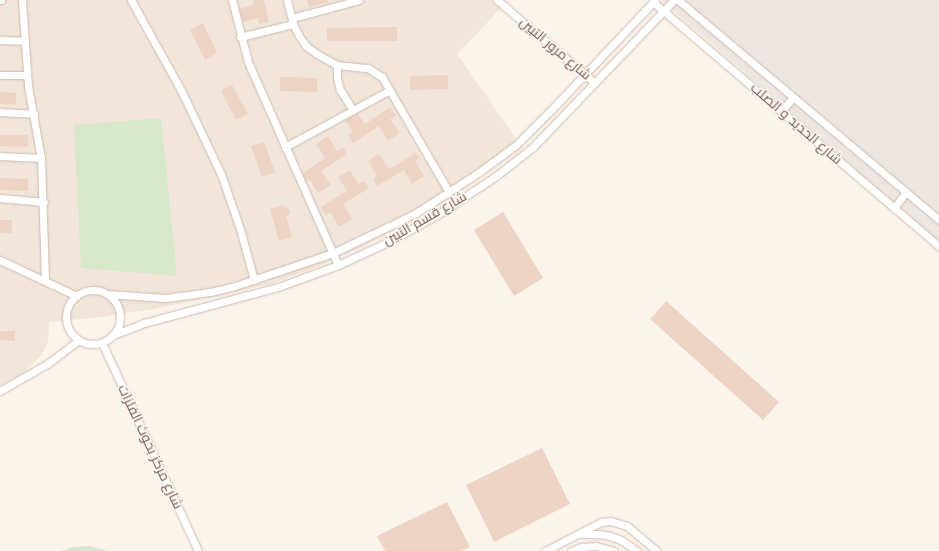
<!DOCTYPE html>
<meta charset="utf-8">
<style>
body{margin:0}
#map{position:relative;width:939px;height:551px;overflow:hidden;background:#fbf4eb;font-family:"Varela Round",Cairo,sans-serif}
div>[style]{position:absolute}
.residential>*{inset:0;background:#f2e6da}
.industrial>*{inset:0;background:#ede7e3}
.green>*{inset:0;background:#d8e8ca}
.building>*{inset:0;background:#eed4c5}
.roads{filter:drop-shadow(0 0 1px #cdbcb2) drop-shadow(0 0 1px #cdbcb2)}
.minor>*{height:7px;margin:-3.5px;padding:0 3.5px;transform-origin:3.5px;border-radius:3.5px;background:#fff}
.minor>.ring{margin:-3.5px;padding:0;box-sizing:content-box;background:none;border:7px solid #fff;border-radius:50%}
span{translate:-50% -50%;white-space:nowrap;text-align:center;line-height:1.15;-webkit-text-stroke:3px #fef8f2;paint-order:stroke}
.street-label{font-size:14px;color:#745b50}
</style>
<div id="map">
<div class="residential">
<div style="clip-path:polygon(0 0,502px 0,506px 3px,457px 54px,522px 147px,457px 194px,412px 221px,366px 245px,319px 266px,273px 283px,219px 296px,154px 309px,93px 318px,49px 322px,48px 342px,42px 354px,22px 374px,0 386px)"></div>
</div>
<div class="industrial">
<div style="clip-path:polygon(661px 0,939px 0,939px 242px)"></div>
</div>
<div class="green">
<div style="clip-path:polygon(161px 118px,177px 276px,81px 268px,74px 125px)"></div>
<div style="clip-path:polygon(89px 546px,109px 551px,62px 551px,72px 547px)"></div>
</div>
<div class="building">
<div style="clip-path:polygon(253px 0,264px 0,269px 22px,259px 24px,258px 18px,243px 22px,239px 9px,254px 5px)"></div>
<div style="clip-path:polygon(307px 0,328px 0,328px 2px,309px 7px)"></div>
<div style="clip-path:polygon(203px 23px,217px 53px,205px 60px,190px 30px)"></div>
<div style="clip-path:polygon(397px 27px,397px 41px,327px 41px,327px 28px)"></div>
<div style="clip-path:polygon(448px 75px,448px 89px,410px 90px,410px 76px)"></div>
<div style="clip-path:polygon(280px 77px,317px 78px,317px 92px,280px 91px)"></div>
<div style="clip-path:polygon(232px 85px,248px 114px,236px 120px,221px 91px)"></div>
<div style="clip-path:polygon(0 92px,16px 93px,16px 105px,0 104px)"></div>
<div style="clip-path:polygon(390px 107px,396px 116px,390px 119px,400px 133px,388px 141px,379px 126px,353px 143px,348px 135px,353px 132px,345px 120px,358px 113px,365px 124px)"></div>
<div style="clip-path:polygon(0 135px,28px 135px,28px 147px,0 146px)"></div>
<div style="clip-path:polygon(328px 136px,337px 151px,343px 147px,347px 154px,321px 171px,331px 185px,318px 193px,309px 179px,306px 180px,303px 173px,325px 158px,316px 144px)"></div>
<div style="clip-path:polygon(264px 142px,275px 172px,262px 177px,251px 146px)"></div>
<div style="clip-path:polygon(416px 153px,419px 158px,415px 161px,424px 176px,412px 184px,404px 170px,377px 186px,373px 179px,377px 176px,368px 161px,379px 154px,389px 169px)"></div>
<div style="clip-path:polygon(350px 170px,358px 184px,364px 181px,369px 188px,343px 204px,352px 219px,339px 227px,330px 212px,326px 215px,321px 207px,347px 191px,338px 177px)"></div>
<div style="clip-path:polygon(0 178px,28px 179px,28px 191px,0 190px)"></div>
<div style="clip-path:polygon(283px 205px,284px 208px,288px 207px,290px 214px,286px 216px,292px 237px,279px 241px,270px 209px)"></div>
<div style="clip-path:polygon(503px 212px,543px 278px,514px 296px,474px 230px)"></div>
<div style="clip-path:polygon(0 220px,12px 220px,12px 233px,0 233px)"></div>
<div style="clip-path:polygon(666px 301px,779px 402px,763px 420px,650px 319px)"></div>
<div style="clip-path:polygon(0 331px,15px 331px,15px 341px,0 340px)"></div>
<div style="clip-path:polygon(542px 448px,570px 504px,494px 542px,466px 485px)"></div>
<div style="clip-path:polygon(447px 502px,470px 547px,461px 551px,385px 551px,377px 536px)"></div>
</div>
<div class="roads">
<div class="minor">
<div style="left:0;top:0;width:1px"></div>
<div style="left:22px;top:0;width:86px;rotate:86deg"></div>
<div style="left:28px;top:86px;width:73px;rotate:79.8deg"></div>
<div style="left:41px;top:158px;width:122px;rotate:88.1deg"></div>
<div style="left:131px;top:0;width:105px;rotate:61deg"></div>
<div style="left:182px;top:92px;width:91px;rotate:64.6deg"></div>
<div style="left:221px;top:174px;width:58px;rotate:70.9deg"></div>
<div style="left:240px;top:229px;width:53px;rotate:74.6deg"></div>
<div style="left:232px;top:0;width:64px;rotate:75.5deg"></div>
<div style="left:248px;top:62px;width:222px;rotate:66.1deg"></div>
<div style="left:287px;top:0;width:25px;rotate:76deg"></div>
<div style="left:293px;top:24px;width:13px;rotate:63deg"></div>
<div style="left:299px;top:36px;width:12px;rotate:55deg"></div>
<div style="left:306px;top:46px;width:14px;rotate:36deg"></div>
<div style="left:317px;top:54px;width:23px;rotate:29deg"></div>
<div style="left:337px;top:65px;width:31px;rotate:6deg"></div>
<div style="left:368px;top:68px;width:17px;rotate:33deg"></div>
<div style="left:382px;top:77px;width:133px;rotate:59.8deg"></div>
<div style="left:497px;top:0;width:128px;rotate:40.3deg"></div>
<div style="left:678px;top:0;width:341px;rotate:40.1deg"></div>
<div style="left:653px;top:2px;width:376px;rotate:40.5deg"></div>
<div style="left:292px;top:18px;width:69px;rotate:-15deg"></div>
<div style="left:240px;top:37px;width:55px;rotate:-13.8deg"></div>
<div style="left:0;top:40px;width:25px;rotate:2deg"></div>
<div style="left:337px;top:65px;width:13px;rotate:90deg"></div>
<div style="left:337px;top:78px;width:12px;rotate:76deg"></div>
<div style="left:340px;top:90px;width:24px;rotate:57deg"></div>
<div style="left:0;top:75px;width:27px"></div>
<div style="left:0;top:112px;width:34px;rotate:3deg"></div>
<div style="left:781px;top:112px;width:19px;rotate:-51deg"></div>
<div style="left:285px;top:147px;width:119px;rotate:-28.5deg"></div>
<div style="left:0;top:156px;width:41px;rotate:2.8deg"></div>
<div style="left:0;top:198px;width:44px;rotate:5.2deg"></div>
<div style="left:894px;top:208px;width:20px;rotate:-53deg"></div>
<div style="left:0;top:260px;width:85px;rotate:25.1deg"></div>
<div class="ring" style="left:66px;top:290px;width:47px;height:47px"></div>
<div style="left:107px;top:294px;width:59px;rotate:3.9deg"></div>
<div style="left:166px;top:298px;width:44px;rotate:-7.8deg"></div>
<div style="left:210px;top:292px;width:23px;rotate:-13deg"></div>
<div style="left:232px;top:287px;width:107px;rotate:-18.6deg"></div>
<div style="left:333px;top:253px;width:92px;rotate:-25.7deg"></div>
<div style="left:416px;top:213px;width:74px;rotate:-32.8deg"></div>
<div style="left:478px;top:173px;width:47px;rotate:-36.4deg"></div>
<div style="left:516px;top:145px;width:49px;rotate:-45deg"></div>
<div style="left:551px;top:110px;width:151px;rotate:-46.6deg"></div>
<div style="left:113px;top:335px;width:33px;rotate:-21deg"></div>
<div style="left:144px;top:323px;width:142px;rotate:-15.1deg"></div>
<div style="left:281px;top:286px;width:61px;rotate:-20.2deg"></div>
<div style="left:338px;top:265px;width:55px;rotate:-24.7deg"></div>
<div style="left:388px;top:242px;width:56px;rotate:-28.9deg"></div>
<div style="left:437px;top:215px;width:71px;rotate:-33.5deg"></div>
<div style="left:496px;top:176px;width:47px;rotate:-38.1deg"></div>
<div style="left:533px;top:147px;width:204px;rotate:-46.2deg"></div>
<div style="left:102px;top:343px;width:229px;rotate:65.2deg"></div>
<div style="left:0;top:391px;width:54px;rotate:-29.9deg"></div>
<div style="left:47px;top:364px;width:40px;rotate:-37deg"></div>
<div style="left:582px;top:534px;width:17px"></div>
<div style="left:599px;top:534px;width:11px;rotate:10deg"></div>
<div style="left:610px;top:536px;width:12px;rotate:20deg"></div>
<div style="left:621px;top:540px;width:19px;rotate:35deg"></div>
<div style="left:545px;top:551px;width:63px;rotate:-27.4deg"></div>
<div style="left:601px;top:522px;width:9px;rotate:-6deg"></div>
<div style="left:610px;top:521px;width:18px;rotate:16deg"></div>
<div style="left:627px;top:526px;width:39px;rotate:40deg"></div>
<div style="left:571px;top:551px;width:12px;rotate:-20deg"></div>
<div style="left:582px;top:547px;width:14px;rotate:-4deg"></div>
<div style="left:596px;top:546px;width:18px;rotate:16deg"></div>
</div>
</div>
<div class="street-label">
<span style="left:555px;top:49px;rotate:40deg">شارع مرور التبين</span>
<span style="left:796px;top:124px;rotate:41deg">شارع الحديد و الصلب</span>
<span style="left:425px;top:219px;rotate:-30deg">شارع قسم التبين</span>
<span style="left:150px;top:447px;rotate:65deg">شارع مركز بحوث الفلزات</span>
</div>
</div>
